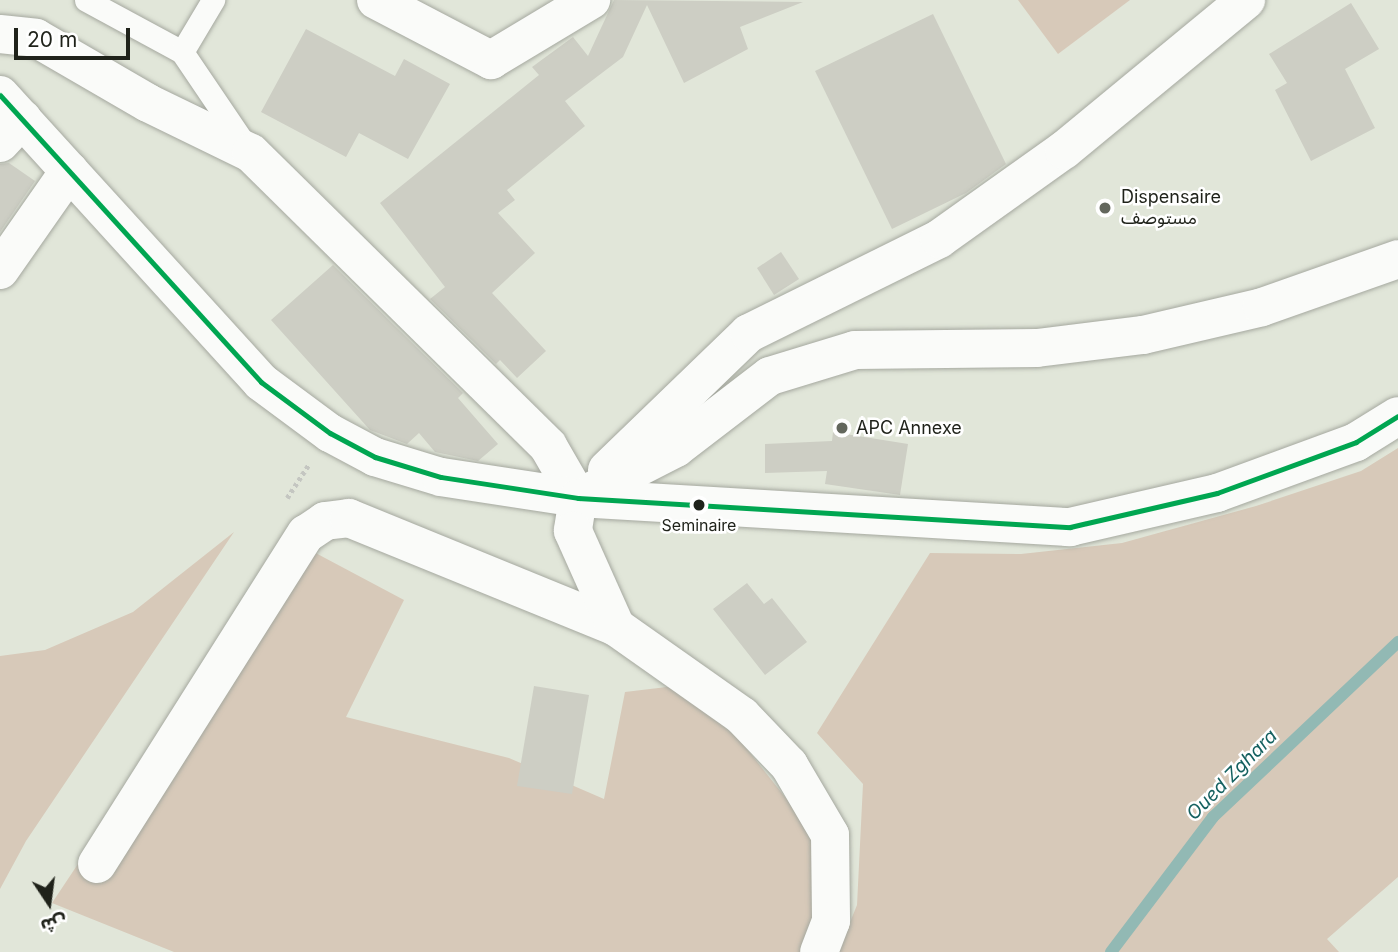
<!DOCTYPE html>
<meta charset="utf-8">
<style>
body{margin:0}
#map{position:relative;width:1398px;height:952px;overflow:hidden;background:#e1e6d9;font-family:Inter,"Noto Sans Arabic",sans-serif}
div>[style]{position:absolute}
.green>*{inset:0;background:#d7c9b9}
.stream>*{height:12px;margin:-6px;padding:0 6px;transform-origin:6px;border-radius:6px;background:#92b9b4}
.building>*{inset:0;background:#cdcec4}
.path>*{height:4.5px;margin-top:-2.25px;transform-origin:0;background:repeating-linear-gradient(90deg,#c4c6c1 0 3.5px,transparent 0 7px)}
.roads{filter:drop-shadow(0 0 2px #a5a89f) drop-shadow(0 0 2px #a5a89f)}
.service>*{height:23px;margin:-11.5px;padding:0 11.5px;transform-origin:11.5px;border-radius:11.5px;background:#fafbf9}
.minor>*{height:38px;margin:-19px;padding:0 19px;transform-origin:19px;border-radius:19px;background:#fafbf9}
.tertiary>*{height:38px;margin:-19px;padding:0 19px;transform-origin:19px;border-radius:19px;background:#fafbf9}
.bus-1>*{height:5px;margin:-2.5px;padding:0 2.5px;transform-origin:2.5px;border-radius:2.5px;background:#00a651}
.dots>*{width:19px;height:19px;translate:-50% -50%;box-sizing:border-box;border:4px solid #fff;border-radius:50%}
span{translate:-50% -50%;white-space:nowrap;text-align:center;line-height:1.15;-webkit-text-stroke:5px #fff;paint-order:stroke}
.bus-label{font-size:16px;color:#1f221a}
.poi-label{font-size:18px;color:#1f221a}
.left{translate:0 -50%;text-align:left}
.water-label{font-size:19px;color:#156160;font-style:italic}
.north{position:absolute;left:14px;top:868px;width:70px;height:70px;-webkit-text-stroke:5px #fff;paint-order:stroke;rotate:167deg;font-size:19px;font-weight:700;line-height:28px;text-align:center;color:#1f221a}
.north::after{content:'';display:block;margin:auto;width:24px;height:32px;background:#1f221a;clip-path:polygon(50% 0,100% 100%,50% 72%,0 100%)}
.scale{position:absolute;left:14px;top:28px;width:116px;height:32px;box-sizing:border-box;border:4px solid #1f221a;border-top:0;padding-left:9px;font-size:21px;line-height:24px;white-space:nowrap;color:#1f221a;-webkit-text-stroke:5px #fff;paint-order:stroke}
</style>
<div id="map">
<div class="green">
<div style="clip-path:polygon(1018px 0,1130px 0,1058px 54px)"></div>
<div style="clip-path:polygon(1398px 448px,1398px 877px,1327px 939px,1339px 952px,838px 952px,857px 905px,863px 784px,817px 733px,930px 553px,1021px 554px,1122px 543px,1256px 506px,1361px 471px)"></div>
<div style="clip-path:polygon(234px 532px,26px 841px,0 889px,0 656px,45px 650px,133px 612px)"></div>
<div style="clip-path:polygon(293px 541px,404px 600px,346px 717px,509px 758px,604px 799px,625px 692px,675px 686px,739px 739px,819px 840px,812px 933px,802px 952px,174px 952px,52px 903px)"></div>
</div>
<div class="stream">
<div style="left:1111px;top:952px;width:169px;rotate:-52.9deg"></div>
<div style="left:1213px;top:817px;width:255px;rotate:-43.4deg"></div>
</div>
<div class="building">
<div style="clip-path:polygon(614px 0,803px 2px,740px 27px,748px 49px,684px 83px,647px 5px,623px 57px,565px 101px,585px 126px,507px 190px,515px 200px,498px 213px,535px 253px,492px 293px,546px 351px,517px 378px,500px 360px,496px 364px,430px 299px,445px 287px,380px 203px,539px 75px,532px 67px,573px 37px,588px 56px)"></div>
<div style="clip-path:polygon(1351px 3px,1379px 49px,1345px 69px,1375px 128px,1311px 161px,1275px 90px,1287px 83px,1269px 54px)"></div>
<div style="clip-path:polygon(933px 14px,1006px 164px,966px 193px,892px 229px,815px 71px)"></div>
<div style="clip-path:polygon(306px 29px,395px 76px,404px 59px,450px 84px,408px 159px,359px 133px,346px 157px,261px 112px)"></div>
<div style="clip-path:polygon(9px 163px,35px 181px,0 232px,0 164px)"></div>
<div style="clip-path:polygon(781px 252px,799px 279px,774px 295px,757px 268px)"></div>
<div style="clip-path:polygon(333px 265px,463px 393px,458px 398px,498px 444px,478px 461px,435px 452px,419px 433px,407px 444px,370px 430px,271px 320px)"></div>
<div style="clip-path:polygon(833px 432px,908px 444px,900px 495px,825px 484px,827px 471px,765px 473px,765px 444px,832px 441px)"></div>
<div style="clip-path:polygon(747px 583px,764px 604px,772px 598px,807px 642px,765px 675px,713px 609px)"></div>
<div style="clip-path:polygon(534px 686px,589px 695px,572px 794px,517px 786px)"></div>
</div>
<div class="path">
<div style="left:287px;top:498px;width:40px;rotate:-57.1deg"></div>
</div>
<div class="roads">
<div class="service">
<div style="left:86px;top:0;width:109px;rotate:28.4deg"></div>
<div style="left:182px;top:52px;width:112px;rotate:55.9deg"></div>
<div style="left:182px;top:52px;width:61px;rotate:-59.2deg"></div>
</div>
<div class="minor">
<div style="left:376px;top:0;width:130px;rotate:27.6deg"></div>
<div style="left:491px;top:60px;width:117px;rotate:-31deg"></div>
<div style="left:0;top:34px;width:36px;rotate:6deg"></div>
<div style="left:36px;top:38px;width:129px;rotate:30.1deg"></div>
<div style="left:148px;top:103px;width:114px;rotate:25.9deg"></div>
<div style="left:251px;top:153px;width:417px;rotate:44.6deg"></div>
<div style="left:548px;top:446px;width:60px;rotate:60deg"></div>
<div style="left:0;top:143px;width:33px;rotate:-47deg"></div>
<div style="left:0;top:270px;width:121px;rotate:-55.1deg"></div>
<div style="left:607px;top:470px;width:197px;rotate:-44deg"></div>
<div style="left:749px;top:333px;width:212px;rotate:-26.3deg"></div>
<div style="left:939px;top:239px;width:153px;rotate:-35.5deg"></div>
<div style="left:1064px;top:150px;width:236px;rotate:-39.5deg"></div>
<div style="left:578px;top:498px;width:110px;rotate:-27deg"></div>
<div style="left:676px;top:448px;width:118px;rotate:-37.5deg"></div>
<div style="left:770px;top:376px;width:89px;rotate:-17deg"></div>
<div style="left:855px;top:350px;width:182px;rotate:-0.6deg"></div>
<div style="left:1037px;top:348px;width:107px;rotate:-7deg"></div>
<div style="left:1143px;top:335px;width:122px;rotate:-13.2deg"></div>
<div style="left:1262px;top:307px;width:144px;rotate:-19.4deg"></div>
<div style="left:97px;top:864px;width:391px;rotate:-57.7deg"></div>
<div style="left:306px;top:534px;width:23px;rotate:-34deg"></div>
<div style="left:325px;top:521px;width:24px;rotate:-7deg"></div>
<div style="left:349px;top:518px;width:288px;rotate:22.2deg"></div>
</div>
<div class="tertiary">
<div style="left:0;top:95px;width:388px;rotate:47.7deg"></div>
<div style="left:261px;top:382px;width:86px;rotate:36.5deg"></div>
<div style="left:330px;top:433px;width:51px;rotate:28.1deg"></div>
<div style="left:375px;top:457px;width:69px;rotate:16.9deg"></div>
<div style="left:441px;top:477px;width:139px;rotate:8.7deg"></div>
<div style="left:578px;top:498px;width:493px;rotate:3.4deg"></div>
<div style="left:1070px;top:527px;width:151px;rotate:-13deg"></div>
<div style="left:1217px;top:493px;width:148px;rotate:-20.1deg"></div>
<div style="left:1356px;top:442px;width:49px;rotate:-31.8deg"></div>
<div style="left:578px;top:498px;width:33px;rotate:99deg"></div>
<div style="left:573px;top:531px;width:105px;rotate:65.9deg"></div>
<div style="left:616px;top:627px;width:154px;rotate:35.2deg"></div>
<div style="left:742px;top:716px;width:68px;rotate:46.2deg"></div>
<div style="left:789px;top:765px;width:81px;rotate:59.6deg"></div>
<div style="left:830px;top:835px;width:86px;rotate:89.3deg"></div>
<div style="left:831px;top:921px;width:33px;rotate:111deg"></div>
</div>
</div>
<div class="bus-1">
<div style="left:0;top:95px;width:388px;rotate:47.7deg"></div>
<div style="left:261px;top:382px;width:86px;rotate:36.5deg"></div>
<div style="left:330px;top:433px;width:51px;rotate:28.1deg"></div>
<div style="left:375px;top:457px;width:69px;rotate:16.9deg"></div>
<div style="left:441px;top:477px;width:139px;rotate:8.7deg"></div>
<div style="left:578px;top:498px;width:493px;rotate:3.4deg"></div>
<div style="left:1070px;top:527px;width:151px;rotate:-13deg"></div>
<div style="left:1217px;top:493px;width:148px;rotate:-20.1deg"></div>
<div style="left:1356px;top:442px;width:49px;rotate:-31.8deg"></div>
</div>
<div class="dots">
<div style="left:1105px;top:208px;background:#63675d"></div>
<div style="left:842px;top:428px;background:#63675d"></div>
<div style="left:699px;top:505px;background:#1f221a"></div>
</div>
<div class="bus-label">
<span style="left:699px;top:525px">Seminaire</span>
</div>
<div class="poi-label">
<span class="left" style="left:1121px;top:208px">Dispensaire<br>مستوصف</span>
<span class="left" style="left:856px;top:428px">APC Annexe</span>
</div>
<div class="water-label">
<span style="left:1232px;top:775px;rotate:-45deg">Oued Zghara</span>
</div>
<div class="north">ش</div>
<div class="scale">20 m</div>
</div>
